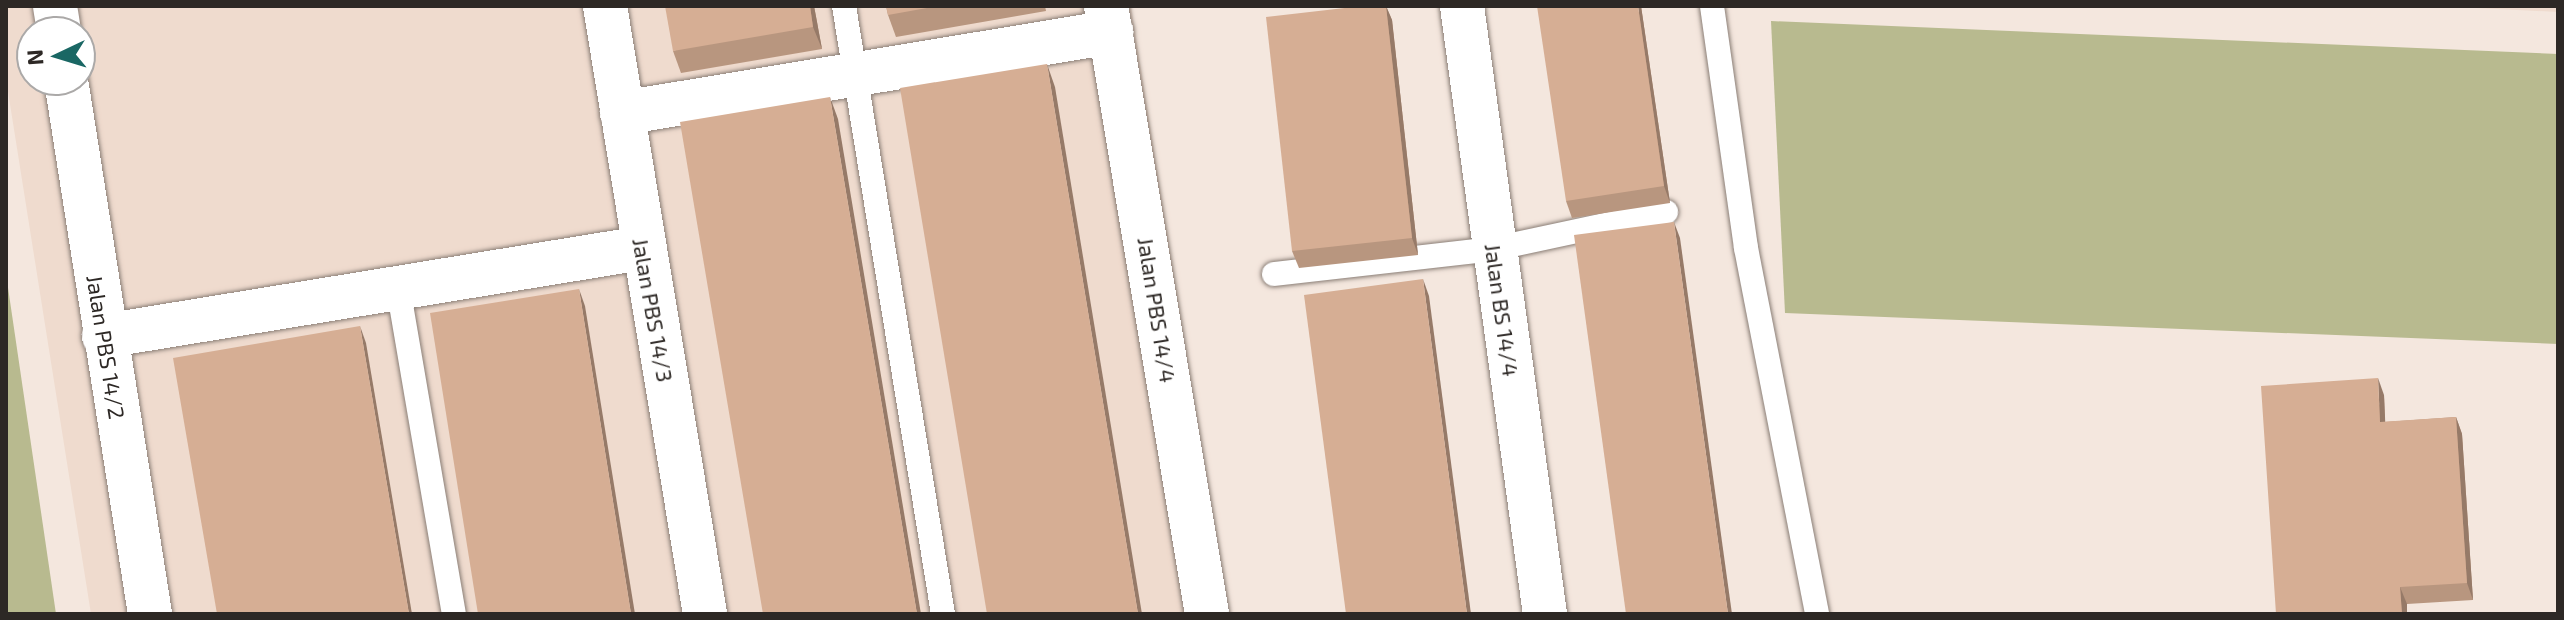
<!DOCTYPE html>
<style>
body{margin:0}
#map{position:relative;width:2564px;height:620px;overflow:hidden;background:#f4e7de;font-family:"Exo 2",sans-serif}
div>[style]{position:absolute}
.built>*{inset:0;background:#efdbce}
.forest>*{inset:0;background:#b8ba8f}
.roads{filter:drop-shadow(0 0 2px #8a7e76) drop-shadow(0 0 2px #8a7e76)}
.service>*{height:24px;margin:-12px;padding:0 12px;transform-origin:12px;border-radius:12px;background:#fff}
.minor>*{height:44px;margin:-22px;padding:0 22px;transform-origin:22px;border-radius:22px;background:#fff}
.wall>*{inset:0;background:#b8967f}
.shaded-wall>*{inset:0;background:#967a68}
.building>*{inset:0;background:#d6ae94}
span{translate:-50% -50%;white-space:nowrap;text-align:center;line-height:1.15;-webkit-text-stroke:6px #fff;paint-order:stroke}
.street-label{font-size:22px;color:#2d2825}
.frame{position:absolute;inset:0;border:8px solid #2d2825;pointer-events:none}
.north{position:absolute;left:16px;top:16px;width:80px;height:80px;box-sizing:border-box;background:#fff;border:2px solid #aba9a8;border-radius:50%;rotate:266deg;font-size:22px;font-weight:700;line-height:32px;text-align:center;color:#2d2825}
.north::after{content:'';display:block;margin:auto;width:28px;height:36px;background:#1a6764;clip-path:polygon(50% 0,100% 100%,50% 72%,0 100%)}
</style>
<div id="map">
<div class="built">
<div style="clip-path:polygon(evenodd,6px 6px,1131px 6px,1228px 614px,91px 614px,6px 79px,6px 6px,32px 32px,80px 32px,80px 80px,32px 80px,32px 32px)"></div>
<div style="clip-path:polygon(2436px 6px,2558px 6px,2558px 12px)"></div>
</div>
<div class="forest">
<div style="clip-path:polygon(1771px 21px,2558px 54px,2558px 344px,1785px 313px)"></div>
<div style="clip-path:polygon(6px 274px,56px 614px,6px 614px)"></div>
</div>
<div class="roads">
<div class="service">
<div style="left:844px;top:6px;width:616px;rotate:80.75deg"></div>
<div style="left:1712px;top:6px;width:244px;rotate:82deg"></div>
<div style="left:1746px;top:248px;width:373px;rotate:79deg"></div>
<div style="left:1274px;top:274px;width:220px;rotate:-6.5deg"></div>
<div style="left:1493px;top:249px;width:177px;rotate:-12.1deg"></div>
<div style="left:398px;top:287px;width:332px;rotate:80.3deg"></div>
</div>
<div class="minor">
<div style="left:55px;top:6px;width:26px;rotate:81deg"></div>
<div style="left:605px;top:6px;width:616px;rotate:80.66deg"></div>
<div style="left:1106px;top:6px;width:616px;rotate:80.57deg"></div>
<div style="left:1462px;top:6px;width:614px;rotate:82.23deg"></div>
<div style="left:66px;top:80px;width:541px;rotate:81.06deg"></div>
<div style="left:622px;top:113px;width:496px;rotate:-9.4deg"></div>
<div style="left:104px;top:336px;width:545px;rotate:-9.29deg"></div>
</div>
</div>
<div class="wall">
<div style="clip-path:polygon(814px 6px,822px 49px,681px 73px,673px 51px)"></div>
<div style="clip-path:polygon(886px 6px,1045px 6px,1046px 11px,896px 37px,888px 15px)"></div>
<div style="clip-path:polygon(1362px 6px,1386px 6px,1392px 20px,1418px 255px,1299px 268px,1292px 251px)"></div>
<div style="clip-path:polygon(1641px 6px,1670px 203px,1572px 218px,1566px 201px)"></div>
<div style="clip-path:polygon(2384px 395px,2385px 422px,2456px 417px,2462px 434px,2473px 600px,2407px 604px,2407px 614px,2276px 614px)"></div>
</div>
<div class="shaded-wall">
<div style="clip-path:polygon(810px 6px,814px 6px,822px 49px,813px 27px)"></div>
<div style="clip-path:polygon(1386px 6px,1392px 20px,1418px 255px,1412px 238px)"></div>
<div style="clip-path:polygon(1638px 6px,1641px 6px,1670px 203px,1664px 186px)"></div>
<div style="clip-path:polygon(1047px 64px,1055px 87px,1142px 614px,1138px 614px)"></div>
<div style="clip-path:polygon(830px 97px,838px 119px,921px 614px,917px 614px)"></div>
<div style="clip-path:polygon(1674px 222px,1680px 238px,1732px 614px,1728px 614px)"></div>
<div style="clip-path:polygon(1423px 279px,1429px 296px,1471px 614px,1467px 614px)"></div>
<div style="clip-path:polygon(579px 289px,585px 306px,635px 614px,631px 614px)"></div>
<div style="clip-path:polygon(360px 326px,366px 343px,412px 614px,409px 614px)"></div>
<div style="clip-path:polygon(2378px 378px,2384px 395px,2386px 439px,2380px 422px)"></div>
<div style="clip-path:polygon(2456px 417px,2462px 434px,2473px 600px,2467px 583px)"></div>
<div style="clip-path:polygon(2400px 587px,2407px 604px,2407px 614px,2402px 614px)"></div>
</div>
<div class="building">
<div style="clip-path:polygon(665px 6px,810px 6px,813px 27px,673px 51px)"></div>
<div style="clip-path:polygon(886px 6px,938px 6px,888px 15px)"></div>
<div style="clip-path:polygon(1362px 6px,1386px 6px,1412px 238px,1292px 251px,1266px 17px)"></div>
<div style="clip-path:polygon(1537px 6px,1638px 6px,1664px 186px,1566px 201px)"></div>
<div style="clip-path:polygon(1047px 64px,1138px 614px,987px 614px,900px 88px)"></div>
<div style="clip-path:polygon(830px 97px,917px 614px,763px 614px,680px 122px)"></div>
<div style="clip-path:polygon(1674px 222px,1728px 614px,1626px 614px,1574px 235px)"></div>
<div style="clip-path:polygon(1423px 279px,1467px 614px,1346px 614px,1304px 295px)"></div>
<div style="clip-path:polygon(579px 289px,631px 614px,478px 614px,430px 313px)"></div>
<div style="clip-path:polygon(360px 326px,409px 614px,217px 614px,173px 358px)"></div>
<div style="clip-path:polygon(2378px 378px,2380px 422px,2456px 417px,2467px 583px,2400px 587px,2402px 614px,2276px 614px,2261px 386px)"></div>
</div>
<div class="street-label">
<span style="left:653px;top:310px;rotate:80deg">Jalan PBS 14/3</span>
<span style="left:1157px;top:310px;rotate:81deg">Jalan PBS 14/4</span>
<span style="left:1502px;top:310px;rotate:82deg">Jalan BS 14/4</span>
<span style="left:106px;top:347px;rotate:81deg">Jalan PBS 14/2</span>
</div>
<div class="frame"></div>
<div class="north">N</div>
</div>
